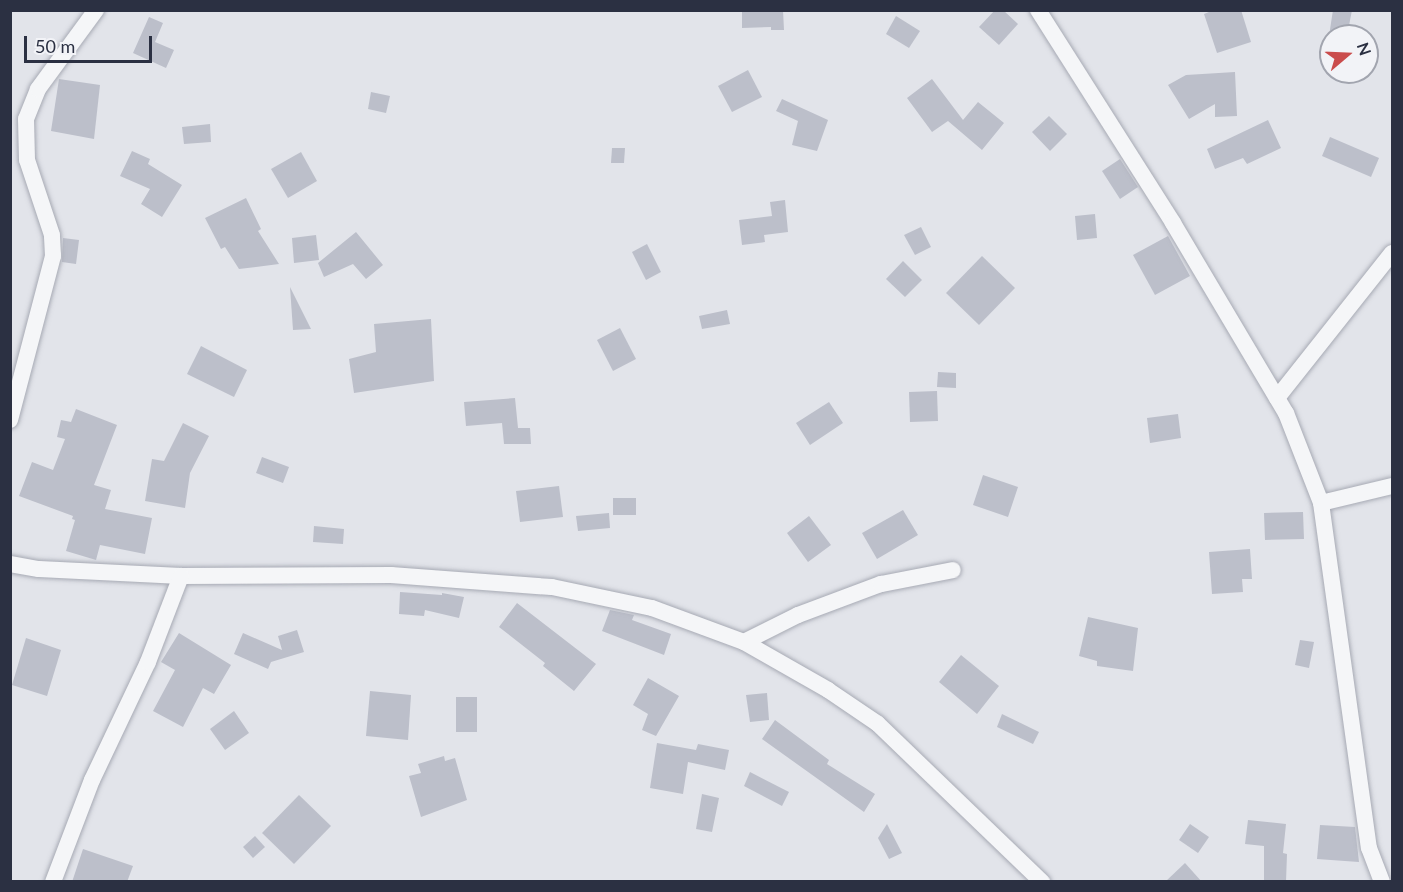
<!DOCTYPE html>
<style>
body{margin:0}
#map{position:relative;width:1403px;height:892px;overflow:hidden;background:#e2e4ea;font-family:Lato,sans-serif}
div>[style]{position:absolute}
.building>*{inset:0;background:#bcbfca}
.roads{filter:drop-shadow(0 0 2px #a7aab4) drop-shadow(0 0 2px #a7aab4)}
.minor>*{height:16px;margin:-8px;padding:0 8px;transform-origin:8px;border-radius:8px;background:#f5f6f8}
span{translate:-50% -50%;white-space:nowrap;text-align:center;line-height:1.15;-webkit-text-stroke:6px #f2f3f7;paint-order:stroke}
.frame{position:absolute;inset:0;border:12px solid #2b3042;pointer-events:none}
.north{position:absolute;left:1319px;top:24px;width:60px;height:60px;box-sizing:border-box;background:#f2f3f7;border:2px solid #a2a5af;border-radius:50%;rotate:71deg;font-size:16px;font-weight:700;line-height:24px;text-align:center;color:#2b3042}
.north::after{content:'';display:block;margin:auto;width:21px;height:27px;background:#ca4c4c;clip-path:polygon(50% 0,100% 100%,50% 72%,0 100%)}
.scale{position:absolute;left:24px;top:36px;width:128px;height:27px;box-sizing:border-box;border:3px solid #2b3042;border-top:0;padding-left:8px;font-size:18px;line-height:21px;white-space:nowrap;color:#2b3042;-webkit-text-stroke:4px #f2f3f7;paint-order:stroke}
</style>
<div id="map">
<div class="building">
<div style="clip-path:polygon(742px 10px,783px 10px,784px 30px,771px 30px,771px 27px,742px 28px)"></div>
<div style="clip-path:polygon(995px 10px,1003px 10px,1018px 24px,999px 45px,979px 27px)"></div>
<div style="clip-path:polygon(1214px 10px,1241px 10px,1251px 42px,1217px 53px,1204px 14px)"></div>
<div style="clip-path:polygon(1333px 10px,1352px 10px,1347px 36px,1329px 36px)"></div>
<div style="clip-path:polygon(896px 16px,920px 31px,909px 48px,886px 34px)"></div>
<div style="clip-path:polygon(149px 17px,163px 23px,155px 42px,174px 50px,166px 68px,133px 53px)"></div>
<div style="clip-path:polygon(748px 70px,762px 97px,732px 112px,718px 86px)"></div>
<div style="clip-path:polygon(1235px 72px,1237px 116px,1215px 117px,1215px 104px,1189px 119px,1168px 85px,1186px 75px)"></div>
<div style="clip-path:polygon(59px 79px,100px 85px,94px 139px,51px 131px)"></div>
<div style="clip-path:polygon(932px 79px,963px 120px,978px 102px,1004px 123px,982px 150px,948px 121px,932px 132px,907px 98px)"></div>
<div style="clip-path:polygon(371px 92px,390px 96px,386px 113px,368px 109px)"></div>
<div style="clip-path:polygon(782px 99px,828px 120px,817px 151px,792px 145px,798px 121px,776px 111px)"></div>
<div style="clip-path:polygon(1049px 116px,1067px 134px,1050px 151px,1032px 132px)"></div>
<div style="clip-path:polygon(1268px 120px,1281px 148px,1247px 164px,1243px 158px,1215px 169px,1207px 149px)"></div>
<div style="clip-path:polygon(210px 124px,211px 142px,184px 144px,182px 127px)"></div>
<div style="clip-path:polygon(1330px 137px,1379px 158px,1371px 177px,1322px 156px)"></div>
<div style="clip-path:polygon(612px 148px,625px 148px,624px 163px,611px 163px)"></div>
<div style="clip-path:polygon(132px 151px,150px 159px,148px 164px,182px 185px,162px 217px,141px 204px,150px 189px,120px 176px)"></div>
<div style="clip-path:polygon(301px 152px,317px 181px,288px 198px,271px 169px)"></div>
<div style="clip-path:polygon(1120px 159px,1138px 187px,1120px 199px,1102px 171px)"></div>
<div style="clip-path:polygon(246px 198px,261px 229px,258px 231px,279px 264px,239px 269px,225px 247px,221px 249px,205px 218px)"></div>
<div style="clip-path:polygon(785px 200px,788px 232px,764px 235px,765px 242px,742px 245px,739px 220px,772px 216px,770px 202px)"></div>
<div style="clip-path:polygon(1095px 214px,1097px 238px,1077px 240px,1075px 216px)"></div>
<div style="clip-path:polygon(921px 227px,931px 247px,915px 255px,904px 235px)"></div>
<div style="clip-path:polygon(356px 232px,383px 265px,366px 279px,353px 264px,324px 277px,318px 263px)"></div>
<div style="clip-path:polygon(316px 235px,319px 260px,294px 263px,292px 238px)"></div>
<div style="clip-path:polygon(1168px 236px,1190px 276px,1155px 295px,1133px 255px)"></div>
<div style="clip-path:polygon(63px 238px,79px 240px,76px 264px,62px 262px)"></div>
<div style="clip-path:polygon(647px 244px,661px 272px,646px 280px,632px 252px)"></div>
<div style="clip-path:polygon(982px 256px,1015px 288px,979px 325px,946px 293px)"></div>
<div style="clip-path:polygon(903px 261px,922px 280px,905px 297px,886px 279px)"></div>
<div style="clip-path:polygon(290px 287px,311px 329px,293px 330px)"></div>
<div style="clip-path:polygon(727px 310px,730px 324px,702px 329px,699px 316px)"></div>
<div style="clip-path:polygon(431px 319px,434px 381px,354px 393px,349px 359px,376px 352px,374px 324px)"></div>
<div style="clip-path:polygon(620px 328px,636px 359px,613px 371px,597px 340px)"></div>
<div style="clip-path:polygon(201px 346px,247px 370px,234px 397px,187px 374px)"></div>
<div style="clip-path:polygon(938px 372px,956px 373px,956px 388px,937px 387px)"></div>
<div style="clip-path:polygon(937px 391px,938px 421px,910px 422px,909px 392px)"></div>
<div style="clip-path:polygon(515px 398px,518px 428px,530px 428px,531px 444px,504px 444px,502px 423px,466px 426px,464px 402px)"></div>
<div style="clip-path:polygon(829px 402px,843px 423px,810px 445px,796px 423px)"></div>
<div style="clip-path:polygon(76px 409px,117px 425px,94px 485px,111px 490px,105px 509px,152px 518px,145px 554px,100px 545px,96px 560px,66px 551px,75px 520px,72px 519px,73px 516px,19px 496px,32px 462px,53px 470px,65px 439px,57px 437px,61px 420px,71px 422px)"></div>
<div style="clip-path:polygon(1178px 414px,1181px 438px,1150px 443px,1147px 418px)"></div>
<div style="clip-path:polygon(183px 423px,209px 436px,190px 473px,185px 508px,145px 501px,152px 459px,164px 461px)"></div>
<div style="clip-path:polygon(262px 457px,289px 467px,283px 483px,256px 473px)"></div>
<div style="clip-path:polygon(983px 475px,1018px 487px,1008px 517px,973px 505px)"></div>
<div style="clip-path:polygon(559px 486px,563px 517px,520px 522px,516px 491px)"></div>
<div style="clip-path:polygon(613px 498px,636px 498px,636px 515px,613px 515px)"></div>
<div style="clip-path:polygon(903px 510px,918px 535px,877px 559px,862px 533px)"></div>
<div style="clip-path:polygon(1303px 512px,1304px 539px,1265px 540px,1264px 513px)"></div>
<div style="clip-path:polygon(609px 513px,610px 528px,578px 531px,576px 516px)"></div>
<div style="clip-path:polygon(809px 516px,831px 545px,808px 562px,787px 533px)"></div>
<div style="clip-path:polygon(314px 526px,344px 529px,343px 544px,313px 542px)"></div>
<div style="clip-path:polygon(1250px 549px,1252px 579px,1242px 579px,1243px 592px,1212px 594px,1209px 552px)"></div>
<div style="clip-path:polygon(400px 592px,442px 595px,442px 593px,464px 597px,459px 618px,425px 610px,424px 616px,399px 614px)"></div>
<div style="clip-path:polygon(517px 603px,596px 664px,574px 691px,543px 666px,545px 663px,499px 627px)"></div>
<div style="clip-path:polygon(610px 610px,634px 615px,632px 620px,671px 634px,664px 655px,602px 631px)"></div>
<div style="clip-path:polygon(1088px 617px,1138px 628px,1133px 671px,1097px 666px,1097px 661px,1079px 656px)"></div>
<div style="clip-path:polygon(297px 630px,304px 652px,271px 662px,268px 669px,234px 654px,243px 633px,282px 650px,278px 636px)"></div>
<div style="clip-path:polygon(179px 633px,231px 665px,214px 694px,203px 688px,183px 727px,153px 711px,175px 670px,161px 662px)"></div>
<div style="clip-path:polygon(26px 638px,61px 650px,47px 696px,12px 685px)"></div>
<div style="clip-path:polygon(1300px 640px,1314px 642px,1309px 668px,1295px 665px)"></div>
<div style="clip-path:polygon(961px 655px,999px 686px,977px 714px,939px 682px)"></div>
<div style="clip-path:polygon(648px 678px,679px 696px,656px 736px,642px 730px,648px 714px,633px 705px)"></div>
<div style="clip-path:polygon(370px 691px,411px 695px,408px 740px,366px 736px)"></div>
<div style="clip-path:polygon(767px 693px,769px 720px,750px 722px,746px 695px)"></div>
<div style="clip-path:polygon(456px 697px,477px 697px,477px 732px,456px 732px)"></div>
<div style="clip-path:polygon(234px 711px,249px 733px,225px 750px,210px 729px)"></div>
<div style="clip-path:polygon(1002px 714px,1039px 732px,1033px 744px,997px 727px)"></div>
<div style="clip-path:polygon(775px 720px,829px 760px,827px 764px,875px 794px,864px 812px,762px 739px)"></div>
<div style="clip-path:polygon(657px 743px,696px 750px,698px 744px,729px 750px,725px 770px,688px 762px,683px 794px,650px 788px)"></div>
<div style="clip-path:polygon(444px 756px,445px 761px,455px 758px,467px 800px,421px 817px,409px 776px,421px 773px,418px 764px)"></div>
<div style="clip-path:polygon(750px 772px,789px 792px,782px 806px,744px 786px)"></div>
<div style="clip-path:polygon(702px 794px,719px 798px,712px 832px,696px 829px)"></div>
<div style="clip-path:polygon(299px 795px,331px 826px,294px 864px,262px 833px)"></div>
<div style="clip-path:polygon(1248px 820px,1286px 824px,1283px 853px,1287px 854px,1286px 882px,1264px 882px,1264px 846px,1245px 844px)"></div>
<div style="clip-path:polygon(887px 824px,902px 853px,889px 859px,878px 838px)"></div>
<div style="clip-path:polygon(1190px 824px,1209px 837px,1198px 853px,1179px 840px)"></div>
<div style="clip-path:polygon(1320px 825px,1355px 827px,1359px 862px,1317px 859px)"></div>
<div style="clip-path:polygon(255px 836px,265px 847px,253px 858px,243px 847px)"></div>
<div style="clip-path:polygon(83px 849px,133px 866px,127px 882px,72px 882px)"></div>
<div style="clip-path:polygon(1185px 863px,1202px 882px,1165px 882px)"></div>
</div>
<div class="roads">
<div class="minor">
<div style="left:1038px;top:10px;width:252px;rotate:57.6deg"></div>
<div style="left:1173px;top:223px;width:221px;rotate:59.3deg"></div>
<div style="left:1286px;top:413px;width:97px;rotate:68.7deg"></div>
<div style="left:1321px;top:503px;width:348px;rotate:82.1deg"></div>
<div style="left:1369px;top:848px;width:36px;rotate:69deg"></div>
<div style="left:1277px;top:398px;width:185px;rotate:-51.6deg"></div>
<div style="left:10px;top:420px;width:170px;rotate:-75.3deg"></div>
<div style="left:53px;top:256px;width:21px;rotate:-93deg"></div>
<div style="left:52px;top:235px;width:79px;rotate:-108.4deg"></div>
<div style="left:27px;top:160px;width:41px;rotate:-91.4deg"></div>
<div style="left:26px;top:119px;width:32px;rotate:-68deg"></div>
<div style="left:38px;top:89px;width:98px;rotate:-53.7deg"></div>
<div style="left:1321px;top:503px;width:73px;rotate:-13.5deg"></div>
<div style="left:10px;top:564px;width:29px;rotate:10deg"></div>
<div style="left:39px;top:569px;width:142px;rotate:2.8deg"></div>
<div style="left:181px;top:576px;width:210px;rotate:-0.3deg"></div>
<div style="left:391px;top:575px;width:161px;rotate:4.3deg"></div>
<div style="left:552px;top:587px;width:102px;rotate:11.9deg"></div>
<div style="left:652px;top:608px;width:98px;rotate:20.3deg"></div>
<div style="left:744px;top:642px;width:97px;rotate:29.7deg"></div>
<div style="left:828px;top:690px;width:60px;rotate:34.2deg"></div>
<div style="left:878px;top:724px;width:228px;rotate:43.9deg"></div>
<div style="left:744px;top:642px;width:60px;rotate:-26.6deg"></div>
<div style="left:798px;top:615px;width:89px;rotate:-20.5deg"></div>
<div style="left:881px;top:584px;width:73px;rotate:-11deg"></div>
<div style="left:53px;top:882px;width:109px;rotate:-69.1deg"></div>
<div style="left:92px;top:780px;width:131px;rotate:-64.6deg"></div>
<div style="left:148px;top:662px;width:92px;rotate:-69deg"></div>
</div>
</div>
<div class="frame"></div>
<div class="north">N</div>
<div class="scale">50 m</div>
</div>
